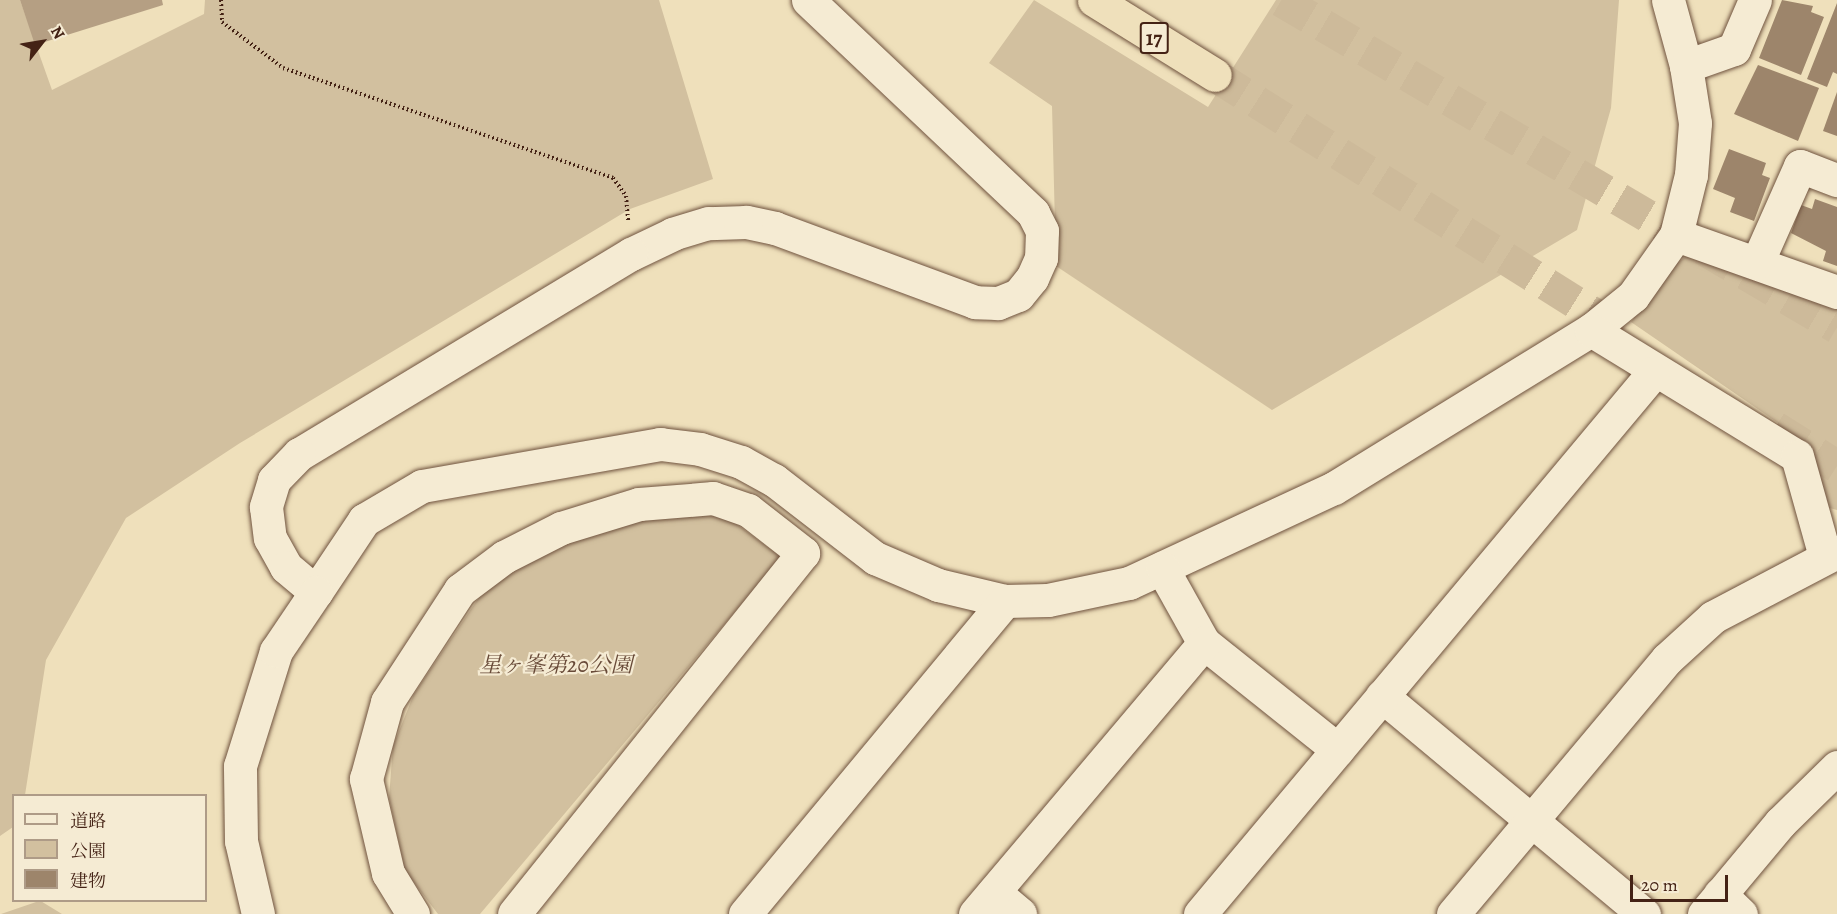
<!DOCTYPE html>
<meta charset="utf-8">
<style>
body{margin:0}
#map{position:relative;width:1837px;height:914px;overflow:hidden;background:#efe0bb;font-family:Alegreya,"Noto Serif JP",serif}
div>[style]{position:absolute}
.green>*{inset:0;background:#d2c09f}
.water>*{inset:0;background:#b59f83}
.building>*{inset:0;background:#9d856b}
.highway-tunnel>*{height:33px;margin-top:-16.5px;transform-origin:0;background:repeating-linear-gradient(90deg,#cdba9a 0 33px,transparent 0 49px)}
.path>*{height:4px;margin-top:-2px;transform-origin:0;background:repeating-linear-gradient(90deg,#442215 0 1.5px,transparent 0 4.5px)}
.roads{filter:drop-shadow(0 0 2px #6f523e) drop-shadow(0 0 2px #6f523e)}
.minor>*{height:33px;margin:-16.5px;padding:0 16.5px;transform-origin:16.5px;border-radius:16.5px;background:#f5ebd3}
.highway>*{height:33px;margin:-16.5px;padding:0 16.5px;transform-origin:16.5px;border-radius:16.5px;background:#efe0bb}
span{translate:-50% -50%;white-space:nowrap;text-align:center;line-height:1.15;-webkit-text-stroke:4.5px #f5ebd3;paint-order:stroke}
.shield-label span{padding:2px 4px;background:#f5ebd3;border:2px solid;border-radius:4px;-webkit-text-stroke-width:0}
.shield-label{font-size:21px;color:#442215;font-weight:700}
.park-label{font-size:22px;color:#684a38;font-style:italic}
.legend{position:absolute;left:12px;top:794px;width:195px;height:108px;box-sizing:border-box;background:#f5ebd3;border:2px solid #ae9b87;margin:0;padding:8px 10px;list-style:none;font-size:18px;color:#442215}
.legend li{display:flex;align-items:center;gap:12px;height:30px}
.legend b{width:30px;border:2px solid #ae9b87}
.north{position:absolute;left:12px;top:12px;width:60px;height:60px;-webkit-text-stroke:4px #f5ebd3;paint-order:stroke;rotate:59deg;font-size:16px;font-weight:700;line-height:24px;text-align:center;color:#442215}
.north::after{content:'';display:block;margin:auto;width:21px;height:27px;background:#442215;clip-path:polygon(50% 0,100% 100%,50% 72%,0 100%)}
.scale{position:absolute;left:1630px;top:875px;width:98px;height:27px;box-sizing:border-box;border:3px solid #442215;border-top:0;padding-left:8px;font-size:18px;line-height:21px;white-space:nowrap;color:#442215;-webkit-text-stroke:4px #f5ebd3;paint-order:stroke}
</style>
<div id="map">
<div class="green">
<div style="clip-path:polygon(0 0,20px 0,52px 90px,204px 14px,205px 0,659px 0,713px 179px,630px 209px,240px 443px,126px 518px,46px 660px,25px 795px,14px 796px,13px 827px,0 836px)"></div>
<div style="clip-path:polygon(1034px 0,1208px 107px,1276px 0,1619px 0,1611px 108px,1577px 230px,1272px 410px,1056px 266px,1052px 106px,989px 63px)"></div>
<div style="clip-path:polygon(1690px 254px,1837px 306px,1837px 510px,1822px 506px,1803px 440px,1631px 322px,1672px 266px)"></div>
<div style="clip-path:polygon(719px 511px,781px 557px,480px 914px,438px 914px,405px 871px,389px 798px,393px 746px,414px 694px,488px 584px,576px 539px,650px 517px)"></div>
<div style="clip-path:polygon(39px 900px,62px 914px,1px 914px,39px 901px)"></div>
</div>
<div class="water">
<div style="clip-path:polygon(20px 0,162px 0,163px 5px,35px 45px)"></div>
</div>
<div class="building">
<div style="clip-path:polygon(1782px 0,1813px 6px,1811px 12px,1824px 17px,1801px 75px,1759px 58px)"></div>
<div style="clip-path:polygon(1837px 3px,1837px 74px,1833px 72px,1827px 87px,1807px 79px)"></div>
<div style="clip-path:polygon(1758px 65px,1819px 88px,1798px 141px,1734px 114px)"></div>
<div style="clip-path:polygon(1837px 92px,1837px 136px,1823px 131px)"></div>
<div style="clip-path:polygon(1729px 149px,1766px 163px,1762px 175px,1770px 178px,1754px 221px,1730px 212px,1735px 198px,1713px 189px)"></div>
<div style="clip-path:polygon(1815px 199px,1837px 207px,1837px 266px,1823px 261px,1826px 251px,1791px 233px,1801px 205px,1812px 209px)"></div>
</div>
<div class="highway-tunnel">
<div style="left:1281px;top:0;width:645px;rotate:30.46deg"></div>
<div style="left:1215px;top:75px;width:487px;rotate:32.2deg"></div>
<div style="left:1775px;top:427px;width:73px;rotate:32.2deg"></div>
</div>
<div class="path">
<div style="left:221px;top:0;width:22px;rotate:87deg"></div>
<div style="left:222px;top:22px;width:76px;rotate:37deg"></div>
<div style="left:283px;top:68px;width:348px;rotate:18.4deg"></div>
<div style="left:613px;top:178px;width:22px;rotate:54deg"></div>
<div style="left:626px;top:196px;width:25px;rotate:85deg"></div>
</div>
<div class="roads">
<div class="minor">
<div style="left:808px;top:0;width:310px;rotate:43.4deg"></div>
<div style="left:1033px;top:213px;width:20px;rotate:63deg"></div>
<div style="left:1042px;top:231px;width:27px;rotate:92deg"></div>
<div style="left:1041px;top:258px;width:22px;rotate:114deg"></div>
<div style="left:1032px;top:278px;width:22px;rotate:129deg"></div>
<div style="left:1018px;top:295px;width:22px;rotate:158deg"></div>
<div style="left:998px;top:303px;width:23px;rotate:-178deg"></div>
<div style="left:975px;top:302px;width:213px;rotate:-159.7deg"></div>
<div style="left:775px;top:228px;width:30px;rotate:-168deg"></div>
<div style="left:746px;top:222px;width:38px;rotate:178deg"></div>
<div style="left:708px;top:223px;width:37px;rotate:163deg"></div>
<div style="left:673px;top:234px;width:47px;rotate:154.5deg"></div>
<div style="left:631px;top:254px;width:388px;rotate:148.9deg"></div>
<div style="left:299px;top:454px;width:36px;rotate:134deg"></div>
<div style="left:274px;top:480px;width:28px;rotate:107deg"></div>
<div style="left:266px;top:507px;width:31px;rotate:83deg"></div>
<div style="left:270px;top:538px;width:33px;rotate:61deg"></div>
<div style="left:286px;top:567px;width:39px;rotate:40deg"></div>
<div style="left:316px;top:592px;width:87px;rotate:-56.3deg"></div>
<div style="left:364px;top:520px;width:67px;rotate:-30.4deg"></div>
<div style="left:422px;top:486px;width:242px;rotate:-10deg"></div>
<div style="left:660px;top:444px;width:40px;rotate:7.1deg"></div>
<div style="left:700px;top:449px;width:43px;rotate:17.6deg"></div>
<div style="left:741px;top:462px;width:38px;rotate:29deg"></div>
<div style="left:774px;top:480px;width:128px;rotate:37.7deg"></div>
<div style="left:875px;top:558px;width:69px;rotate:23.2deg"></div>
<div style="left:938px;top:585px;width:69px;rotate:13.4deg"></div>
<div style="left:1005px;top:601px;width:43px;rotate:-1.3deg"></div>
<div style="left:1048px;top:600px;width:83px;rotate:-11.9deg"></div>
<div style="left:1129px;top:583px;width:226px;rotate:-24.9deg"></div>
<div style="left:1334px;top:488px;width:302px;rotate:-31.6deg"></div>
<div style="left:1591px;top:330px;width:54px;rotate:-39deg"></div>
<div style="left:1633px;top:296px;width:75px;rotate:-54.8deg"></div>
<div style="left:1676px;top:235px;width:62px;rotate:-76deg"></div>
<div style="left:1691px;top:175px;width:52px;rotate:-85.6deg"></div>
<div style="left:1695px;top:123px;width:58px;rotate:-99deg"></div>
<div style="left:1686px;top:66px;width:68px;rotate:-105.3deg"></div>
<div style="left:1686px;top:66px;width:51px;rotate:-19.5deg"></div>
<div style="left:1734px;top:49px;width:53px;rotate:-66.8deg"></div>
<div style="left:1676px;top:235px;width:171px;rotate:19.5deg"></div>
<div style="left:1757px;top:263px;width:106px;rotate:-66.1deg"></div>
<div style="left:1800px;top:166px;width:40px;rotate:21deg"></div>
<div style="left:1591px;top:330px;width:241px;rotate:31.5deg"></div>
<div style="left:1797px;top:456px;width:104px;rotate:74.4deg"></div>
<div style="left:1162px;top:568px;width:86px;rotate:60.8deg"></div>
<div style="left:1204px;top:643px;width:171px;rotate:38.6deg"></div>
<div style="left:1382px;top:696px;width:341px;rotate:39.8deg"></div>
<div style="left:994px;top:892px;width:34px;rotate:40deg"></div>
<div style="left:1720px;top:894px;width:29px;rotate:44deg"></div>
<div style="left:258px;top:914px;width:75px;rotate:-103.1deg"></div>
<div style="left:241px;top:841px;width:75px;rotate:-90.8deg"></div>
<div style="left:240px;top:766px;width:121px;rotate:-72.6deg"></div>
<div style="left:276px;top:651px;width:71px;rotate:-55.9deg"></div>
<div style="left:413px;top:914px;width:48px;rotate:-121.4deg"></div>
<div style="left:388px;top:873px;width:97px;rotate:-103.2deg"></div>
<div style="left:366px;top:779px;width:80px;rotate:-74.7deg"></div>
<div style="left:387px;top:702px;width:134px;rotate:-56.9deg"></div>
<div style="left:460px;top:590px;width:55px;rotate:-36.9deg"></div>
<div style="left:504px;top:557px;width:64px;rotate:-27deg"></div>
<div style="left:561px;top:528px;width:82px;rotate:-17.1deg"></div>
<div style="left:639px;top:504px;width:74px;rotate:-4.6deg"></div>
<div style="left:713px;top:498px;width:37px;rotate:19deg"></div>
<div style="left:748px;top:510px;width:70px;rotate:38deg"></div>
<div style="left:803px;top:553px;width:462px;rotate:128.7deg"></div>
<div style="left:745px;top:914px;width:407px;rotate:-50.3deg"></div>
<div style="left:975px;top:914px;width:355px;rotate:-49.8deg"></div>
<div style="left:1200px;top:914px;width:706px;rotate:-50.06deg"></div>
<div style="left:1453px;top:914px;width:333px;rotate:-50deg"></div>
<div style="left:1667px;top:659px;width:62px;rotate:-42.4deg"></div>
<div style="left:1713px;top:617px;width:140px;rotate:-27.7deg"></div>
<div style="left:1704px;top:914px;width:119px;rotate:-50.1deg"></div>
<div style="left:1780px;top:823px;width:80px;rotate:-44.5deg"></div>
</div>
<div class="highway">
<div style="left:1094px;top:0;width:142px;rotate:31.8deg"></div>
</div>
</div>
<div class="shield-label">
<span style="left:1154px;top:38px">17</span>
</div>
<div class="park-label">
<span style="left:556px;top:666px">星ヶ峯第20公園</span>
</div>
<ul class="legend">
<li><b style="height:8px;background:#f5ebd3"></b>道路</li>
<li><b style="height:16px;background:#d2c09f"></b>公園</li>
<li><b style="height:16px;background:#9d856b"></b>建物</li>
</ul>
<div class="north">N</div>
<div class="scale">20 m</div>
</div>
